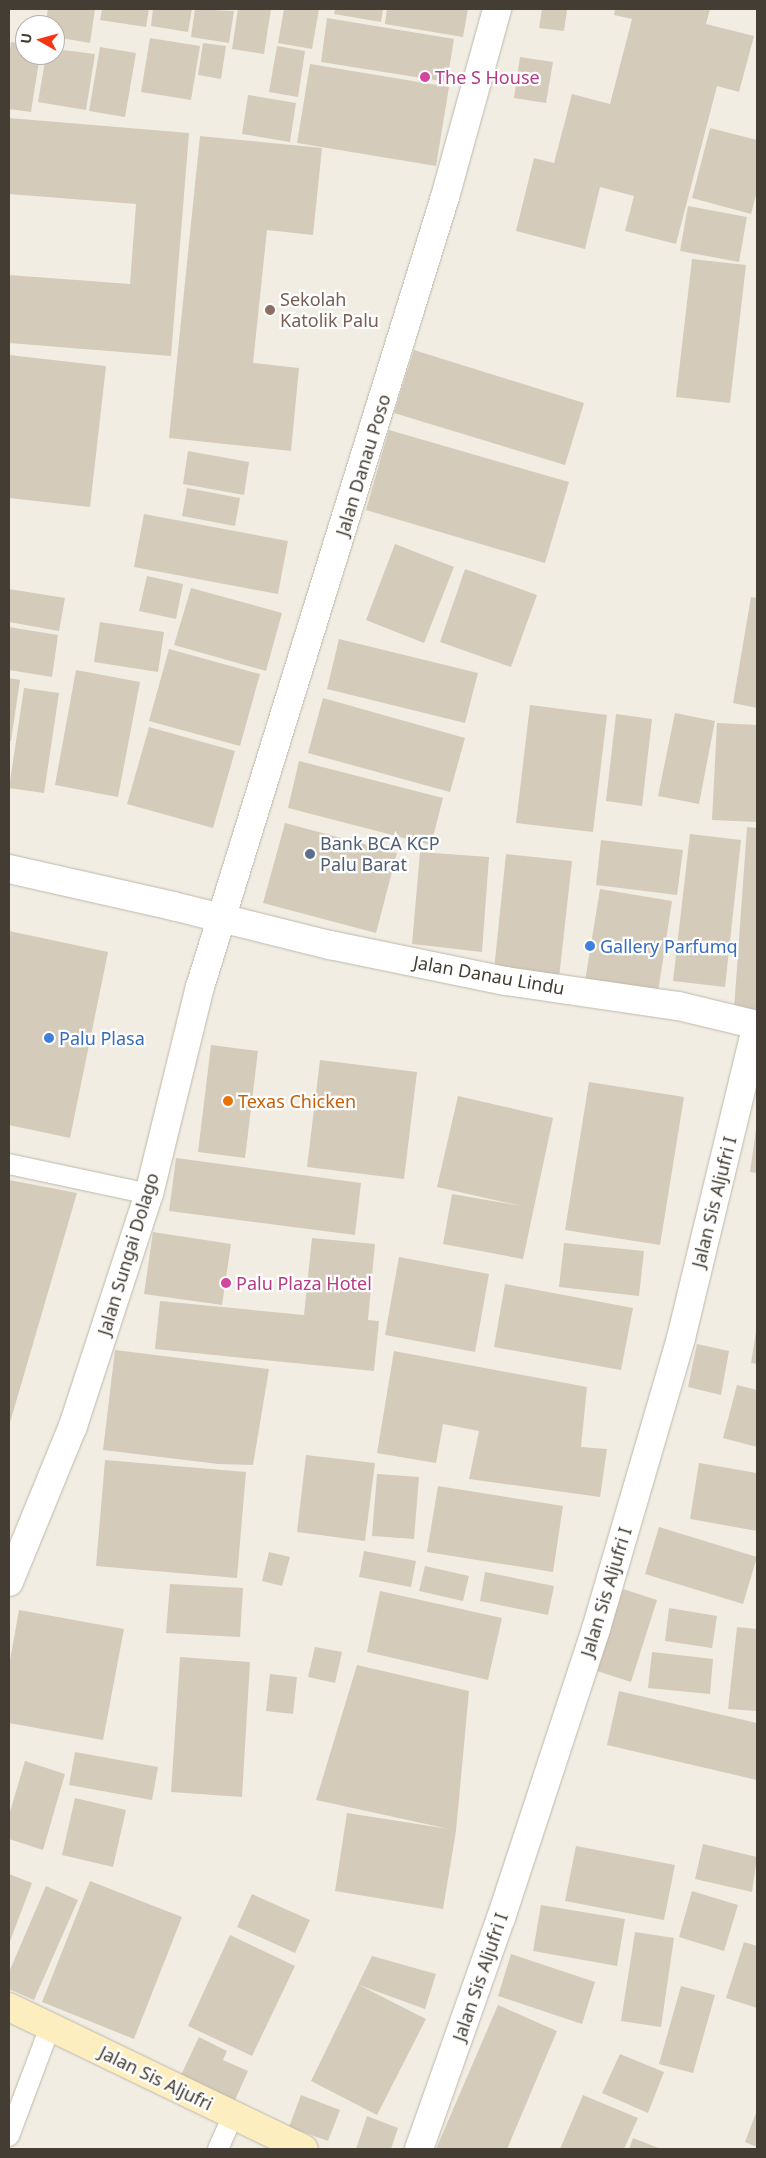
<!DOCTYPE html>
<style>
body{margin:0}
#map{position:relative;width:766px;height:2158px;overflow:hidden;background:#f1ede3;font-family:"Noto Sans",sans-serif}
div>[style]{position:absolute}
.building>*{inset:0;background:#d5cbbb}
.roads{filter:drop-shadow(0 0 1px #bfb7a9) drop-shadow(0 0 1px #bfb7a9)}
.service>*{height:20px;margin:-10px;padding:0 10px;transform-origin:10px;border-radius:10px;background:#fff}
.minor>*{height:28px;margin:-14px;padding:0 14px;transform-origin:14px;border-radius:14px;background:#fff}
.secondary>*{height:28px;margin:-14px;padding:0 14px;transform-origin:14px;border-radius:14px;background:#fdeec0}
.dots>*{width:14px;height:14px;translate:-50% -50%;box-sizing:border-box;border:2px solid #fff;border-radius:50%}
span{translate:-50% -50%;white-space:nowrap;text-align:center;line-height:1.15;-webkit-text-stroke:4.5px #fff;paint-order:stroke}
.hotel-label{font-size:18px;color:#b23c85}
.left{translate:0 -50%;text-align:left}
.education-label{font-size:18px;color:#785e54}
.street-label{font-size:18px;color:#433d33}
.service-label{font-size:18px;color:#4e5e75}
.shop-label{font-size:18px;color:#366cbe}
.food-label{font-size:18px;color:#c56008}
.frame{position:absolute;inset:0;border:10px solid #433d33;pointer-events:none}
.north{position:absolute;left:15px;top:15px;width:50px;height:50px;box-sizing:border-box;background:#fff;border:1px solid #b4b1ad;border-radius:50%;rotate:277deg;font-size:14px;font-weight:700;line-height:20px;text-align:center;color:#433d33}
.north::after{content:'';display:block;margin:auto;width:18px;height:22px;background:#f63515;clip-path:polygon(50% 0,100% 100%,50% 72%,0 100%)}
</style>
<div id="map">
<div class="building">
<div style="clip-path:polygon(48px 9px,95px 9px,90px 43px,55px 37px,55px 25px,45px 25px)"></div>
<div style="clip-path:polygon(102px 9px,149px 9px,146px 27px,100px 20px)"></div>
<div style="clip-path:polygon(153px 9px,192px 9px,188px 32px,151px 26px)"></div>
<div style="clip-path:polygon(195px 9px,234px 11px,229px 43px,191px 37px)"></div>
<div style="clip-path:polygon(238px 9px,271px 9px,264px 54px,232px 49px)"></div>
<div style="clip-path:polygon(284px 9px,319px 9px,312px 49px,278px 43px)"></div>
<div style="clip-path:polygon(335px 9px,383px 9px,381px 22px,334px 14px)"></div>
<div style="clip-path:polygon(387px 9px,468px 9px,463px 37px,385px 24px)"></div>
<div style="clip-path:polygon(542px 9px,567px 10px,564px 31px,539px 28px)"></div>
<div style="clip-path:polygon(615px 9px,710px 9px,706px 24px,754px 36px,739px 92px,717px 86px,676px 244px,625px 231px,634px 196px,600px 187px,585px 249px,516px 231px,534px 158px,554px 163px,572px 94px,610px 104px,632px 19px,614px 15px)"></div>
<div style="clip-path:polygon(327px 18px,454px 39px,447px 82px,321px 62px)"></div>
<div style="clip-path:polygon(150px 38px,200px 46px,191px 100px,141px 92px)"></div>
<div style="clip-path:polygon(11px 42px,25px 44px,25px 55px,40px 55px,31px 112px,9px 109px,9px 58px)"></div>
<div style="clip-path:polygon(203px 43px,226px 46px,221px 79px,198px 75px)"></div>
<div style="clip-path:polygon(277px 46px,305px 51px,298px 97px,269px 92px)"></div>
<div style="clip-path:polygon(100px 47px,136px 53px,125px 117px,89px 111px)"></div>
<div style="clip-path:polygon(55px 49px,95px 54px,86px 110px,38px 102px,46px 55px,55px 55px)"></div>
<div style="clip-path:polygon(520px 57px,553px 62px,546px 103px,514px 98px)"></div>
<div style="clip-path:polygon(310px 64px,449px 87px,436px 166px,297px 143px)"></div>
<div style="clip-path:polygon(248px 95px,296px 103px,290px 142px,242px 134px)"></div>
<div style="clip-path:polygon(9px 118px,189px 133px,171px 356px,9px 343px,9px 275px,130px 284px,136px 204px,9px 194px)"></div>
<div style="clip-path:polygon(710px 128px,757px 140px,757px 191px,751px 214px,692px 198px)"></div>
<div style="clip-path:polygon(200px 136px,322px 148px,313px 235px,267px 230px,253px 363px,299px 368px,291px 451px,169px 438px)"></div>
<div style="clip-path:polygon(688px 206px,747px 217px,739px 262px,680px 251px)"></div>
<div style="clip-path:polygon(692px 259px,746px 265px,730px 403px,676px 397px)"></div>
<div style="clip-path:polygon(414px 350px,584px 403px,565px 465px,394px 413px)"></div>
<div style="clip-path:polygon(9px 355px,106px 366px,90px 507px,9px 498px)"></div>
<div style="clip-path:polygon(389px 430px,569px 482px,545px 563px,366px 510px)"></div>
<div style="clip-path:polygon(188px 451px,249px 462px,244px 495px,183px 484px)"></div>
<div style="clip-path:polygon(187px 488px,240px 498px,235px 526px,182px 516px)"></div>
<div style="clip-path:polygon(144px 514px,288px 541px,278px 594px,134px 567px)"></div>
<div style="clip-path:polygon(395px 544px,454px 567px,424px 643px,366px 620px)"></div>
<div style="clip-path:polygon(465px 569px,537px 595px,511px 667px,440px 642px)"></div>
<div style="clip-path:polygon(147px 576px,183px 584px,176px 619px,139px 611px)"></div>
<div style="clip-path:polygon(191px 588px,282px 613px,266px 671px,174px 645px)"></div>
<div style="clip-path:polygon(9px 589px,65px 598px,59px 631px,9px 622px)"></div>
<div style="clip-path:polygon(751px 597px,757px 598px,757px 708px,733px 703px)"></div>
<div style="clip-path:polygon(100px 622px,164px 632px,158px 672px,94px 662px)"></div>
<div style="clip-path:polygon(9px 627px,58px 635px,52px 677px,9px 670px)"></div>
<div style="clip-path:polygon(339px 639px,478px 673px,465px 723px,327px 689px)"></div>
<div style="clip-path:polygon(169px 649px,260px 674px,240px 746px,149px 721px)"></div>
<div style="clip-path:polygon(76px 670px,140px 682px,118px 797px,55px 785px)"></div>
<div style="clip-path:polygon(9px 678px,20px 680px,11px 741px,9px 741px)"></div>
<div style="clip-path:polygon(24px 688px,59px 693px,44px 793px,9px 788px)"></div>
<div style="clip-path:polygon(323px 698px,465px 738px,450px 792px,308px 753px)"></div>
<div style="clip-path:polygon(530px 705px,607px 715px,593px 832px,516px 823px)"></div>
<div style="clip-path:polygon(675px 713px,715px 721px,699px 804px,658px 796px)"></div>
<div style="clip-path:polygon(616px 714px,652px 719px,642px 806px,606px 801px)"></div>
<div style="clip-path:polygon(717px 723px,757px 725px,757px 822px,712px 820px)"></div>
<div style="clip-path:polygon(149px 727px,235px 751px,213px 828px,127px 804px)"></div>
<div style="clip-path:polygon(299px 761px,443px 798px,431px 845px,288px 808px)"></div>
<div style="clip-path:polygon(285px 823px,397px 853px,376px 933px,263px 903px)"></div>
<div style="clip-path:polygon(747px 827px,757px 828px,757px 1010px,734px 1009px)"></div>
<div style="clip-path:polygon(690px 834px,741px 840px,725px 987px,673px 981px)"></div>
<div style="clip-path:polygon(601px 840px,683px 850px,677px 895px,596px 885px)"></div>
<div style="clip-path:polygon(420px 852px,489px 857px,482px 952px,412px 944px)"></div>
<div style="clip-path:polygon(506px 854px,572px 861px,559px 978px,494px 970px)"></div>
<div style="clip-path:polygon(600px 889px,672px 901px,658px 992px,585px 981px)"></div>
<div style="clip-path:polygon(9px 931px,108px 952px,70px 1138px,9px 1125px)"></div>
<div style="clip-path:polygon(211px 1045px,258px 1051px,245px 1158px,198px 1152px)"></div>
<div style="clip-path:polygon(320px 1060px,417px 1072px,404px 1179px,307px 1167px)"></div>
<div style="clip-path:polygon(589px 1082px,684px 1097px,660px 1245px,565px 1230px)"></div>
<div style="clip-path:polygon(458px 1096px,553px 1118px,523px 1259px,443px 1244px,452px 1194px,521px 1206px,437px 1187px)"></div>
<div style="clip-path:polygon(756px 1129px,757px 1129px,757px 1173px,750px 1172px)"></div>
<div style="clip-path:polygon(176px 1158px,361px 1183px,355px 1235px,169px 1211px)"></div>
<div style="clip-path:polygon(9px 1180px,77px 1193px,9px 1426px)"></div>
<div style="clip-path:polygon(153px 1232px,231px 1244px,222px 1305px,144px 1294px)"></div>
<div style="clip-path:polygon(312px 1238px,375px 1244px,368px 1320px,379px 1321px,374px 1371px,155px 1349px,160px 1301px,304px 1315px)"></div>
<div style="clip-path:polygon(564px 1243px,644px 1251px,639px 1296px,559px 1287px)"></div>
<div style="clip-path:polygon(399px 1257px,489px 1274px,475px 1352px,385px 1335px)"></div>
<div style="clip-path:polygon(505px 1284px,633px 1308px,621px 1370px,494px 1347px)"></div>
<div style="clip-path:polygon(756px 1332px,757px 1333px,757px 1364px,751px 1363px)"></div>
<div style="clip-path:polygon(697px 1344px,729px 1351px,721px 1395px,688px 1387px)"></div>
<div style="clip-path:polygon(115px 1350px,269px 1369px,253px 1465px,218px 1464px,103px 1450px)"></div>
<div style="clip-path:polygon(394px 1351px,587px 1387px,581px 1447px,607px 1449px,600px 1497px,469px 1479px,479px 1431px,443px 1424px,436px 1463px,377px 1453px)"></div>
<div style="clip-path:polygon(737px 1385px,757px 1390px,757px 1447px,723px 1438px)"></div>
<div style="clip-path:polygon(306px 1455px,375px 1463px,365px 1541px,297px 1532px)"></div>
<div style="clip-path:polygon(105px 1460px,246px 1472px,237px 1578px,96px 1566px)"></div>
<div style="clip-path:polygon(699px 1463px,757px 1473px,757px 1531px,690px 1519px)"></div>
<div style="clip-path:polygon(377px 1474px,419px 1477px,414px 1539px,372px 1536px)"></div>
<div style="clip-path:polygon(438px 1486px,563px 1506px,553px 1572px,427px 1552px)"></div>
<div style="clip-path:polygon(659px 1527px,757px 1557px,743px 1604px,645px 1574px)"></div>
<div style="clip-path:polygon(364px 1551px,416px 1561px,411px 1587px,359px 1577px)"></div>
<div style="clip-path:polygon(269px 1552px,290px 1557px,282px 1586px,262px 1581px)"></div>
<div style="clip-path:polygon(425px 1566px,469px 1576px,463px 1601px,419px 1591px)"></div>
<div style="clip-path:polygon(485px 1572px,554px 1586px,548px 1615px,480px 1601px)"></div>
<div style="clip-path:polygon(170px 1584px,243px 1588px,240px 1637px,166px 1633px)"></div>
<div style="clip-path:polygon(623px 1589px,657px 1600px,631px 1682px,597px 1671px)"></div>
<div style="clip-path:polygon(380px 1591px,502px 1618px,488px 1680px,367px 1652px)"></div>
<div style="clip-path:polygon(669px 1608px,717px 1616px,712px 1648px,665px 1641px)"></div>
<div style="clip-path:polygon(19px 1610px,124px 1629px,103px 1740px,9px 1723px,9px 1666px)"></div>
<div style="clip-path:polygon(737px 1627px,757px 1629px,757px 1711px,728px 1709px)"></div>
<div style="clip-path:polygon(315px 1647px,342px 1652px,335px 1683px,308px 1677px)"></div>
<div style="clip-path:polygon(652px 1652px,713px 1659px,710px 1694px,648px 1688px)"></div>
<div style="clip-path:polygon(180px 1657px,250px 1662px,242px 1797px,171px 1792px)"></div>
<div style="clip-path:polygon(357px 1665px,469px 1691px,456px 1831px,443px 1909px,335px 1891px,347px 1813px,449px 1829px,316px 1800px)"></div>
<div style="clip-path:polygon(270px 1674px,297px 1677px,293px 1714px,266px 1711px)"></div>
<div style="clip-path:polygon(619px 1691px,757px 1723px,757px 1780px,607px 1745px)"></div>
<div style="clip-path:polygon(75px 1752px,158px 1767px,152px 1800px,69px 1785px)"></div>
<div style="clip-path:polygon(25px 1761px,65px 1774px,43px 1850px,9px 1839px,9px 1815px)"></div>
<div style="clip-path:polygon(75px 1798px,126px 1810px,113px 1867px,62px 1855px)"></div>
<div style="clip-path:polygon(703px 1844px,757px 1857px,752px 1892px,695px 1879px)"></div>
<div style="clip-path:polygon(576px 1846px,675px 1865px,664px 1920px,565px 1901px)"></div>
<div style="clip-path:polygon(9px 1874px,32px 1883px,9px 1944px)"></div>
<div style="clip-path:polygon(90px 1881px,182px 1917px,134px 2039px,42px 2002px)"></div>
<div style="clip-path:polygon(46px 1886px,78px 1900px,34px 2000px,9px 1989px,9px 1972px)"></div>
<div style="clip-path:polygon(692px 1891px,738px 1905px,724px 1951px,679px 1937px)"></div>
<div style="clip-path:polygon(252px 1894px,310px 1920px,295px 1953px,237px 1927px)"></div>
<div style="clip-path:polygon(541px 1905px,625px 1919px,617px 1966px,533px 1951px)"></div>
<div style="clip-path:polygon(635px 1932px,674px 1938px,661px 2027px,621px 2021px)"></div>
<div style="clip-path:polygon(230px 1935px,295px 1966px,252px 2056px,188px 2026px)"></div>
<div style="clip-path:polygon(744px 1942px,757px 1946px,757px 2008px,726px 1998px)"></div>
<div style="clip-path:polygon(511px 1954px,595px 1982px,582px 2024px,498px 1996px)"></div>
<div style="clip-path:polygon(372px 1956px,436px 1974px,425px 2009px,359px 1985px,426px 2019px,377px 2115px,311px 2081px)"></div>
<div style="clip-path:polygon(681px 1986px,715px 1995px,693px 2073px,659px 2064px)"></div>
<div style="clip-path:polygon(498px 2005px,557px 2031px,507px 2149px,436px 2149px)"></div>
<div style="clip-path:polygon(199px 2037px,227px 2051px,223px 2060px,248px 2071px,235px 2100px,181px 2075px)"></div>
<div style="clip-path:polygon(620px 2054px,664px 2072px,648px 2113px,602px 2093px)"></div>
<div style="clip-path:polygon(301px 2095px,340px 2110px,328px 2141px,289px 2127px)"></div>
<div style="clip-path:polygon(583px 2095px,638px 2118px,624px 2149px,560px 2149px)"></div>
<div style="clip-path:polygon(757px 2110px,757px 2147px,745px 2142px)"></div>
<div style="clip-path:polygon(367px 2116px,398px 2128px,391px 2149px,356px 2149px)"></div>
<div style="clip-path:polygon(633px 2138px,661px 2149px,629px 2149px)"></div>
</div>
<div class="roads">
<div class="service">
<div style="left:9px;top:1164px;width:143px;rotate:12.1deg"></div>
<div style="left:9px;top:2136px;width:116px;rotate:-69.4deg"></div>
<div style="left:218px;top:2149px;width:37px;rotate:-66deg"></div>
</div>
<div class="minor">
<div style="left:9px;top:869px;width:168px;rotate:12.7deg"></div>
<div style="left:173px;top:906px;width:162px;rotate:14deg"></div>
<div style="left:330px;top:945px;width:180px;rotate:11.6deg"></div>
<div style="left:506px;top:981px;width:174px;rotate:8.3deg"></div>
<div style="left:678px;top:1006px;width:81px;rotate:13.5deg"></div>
<div style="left:9px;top:1582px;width:169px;rotate:-67.7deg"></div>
<div style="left:73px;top:1426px;width:244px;rotate:-71.9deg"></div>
<div style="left:149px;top:1194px;width:213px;rotate:-76.2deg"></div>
<div style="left:200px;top:987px;width:827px;rotate:-72.77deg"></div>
<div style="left:445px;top:197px;width:195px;rotate:-74.5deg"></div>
<div style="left:419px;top:2149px;width:245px;rotate:-70.5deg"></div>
<div style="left:501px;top:1918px;width:304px;rotate:-71.8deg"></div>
<div style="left:596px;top:1629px;width:303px;rotate:-73.7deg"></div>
<div style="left:681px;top:1338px;width:322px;rotate:-76.4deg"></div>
</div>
<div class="secondary">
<div style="left:9px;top:2007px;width:327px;rotate:25.7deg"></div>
</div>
</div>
<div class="dots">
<div style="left:425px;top:77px;background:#d1479c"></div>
<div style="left:270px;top:310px;background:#8d6e63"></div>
<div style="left:310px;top:854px;background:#5c6f8a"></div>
<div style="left:590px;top:946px;background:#3f7fe0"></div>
<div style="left:49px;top:1038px;background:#3f7fe0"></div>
<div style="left:228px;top:1101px;background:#e8710a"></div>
<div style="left:226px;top:1283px;background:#d1479c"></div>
</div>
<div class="hotel-label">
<span class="left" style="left:435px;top:77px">The S House</span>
<span class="left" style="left:236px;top:1283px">Palu Plaza Hotel</span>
</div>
<div class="education-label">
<span class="left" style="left:280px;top:310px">Sekolah<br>Katolik Palu</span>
</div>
<div class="street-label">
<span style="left:363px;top:465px;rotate:-73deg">Jalan Danau Poso</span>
<span style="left:489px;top:975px;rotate:10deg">Jalan Danau Lindu</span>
<span style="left:714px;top:1202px;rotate:-76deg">Jalan Sis Aljufri I</span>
<span style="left:128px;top:1254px;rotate:-73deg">Jalan Sungai Dolago</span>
<span style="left:606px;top:1592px;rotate:-73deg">Jalan Sis Aljufri I</span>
<span style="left:480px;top:1977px;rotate:-71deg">Jalan Sis Aljufri I</span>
<span style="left:156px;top:2078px;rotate:26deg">Jalan Sis Aljufri</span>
</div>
<div class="service-label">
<span class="left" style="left:320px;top:854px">Bank BCA KCP<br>Palu Barat</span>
</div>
<div class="shop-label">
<span class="left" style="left:600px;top:946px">Gallery Parfumq</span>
<span class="left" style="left:59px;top:1038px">Palu Plasa</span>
</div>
<div class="food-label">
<span class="left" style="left:238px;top:1101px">Texas Chicken</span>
</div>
<div class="frame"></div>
<div class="north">U</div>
</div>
